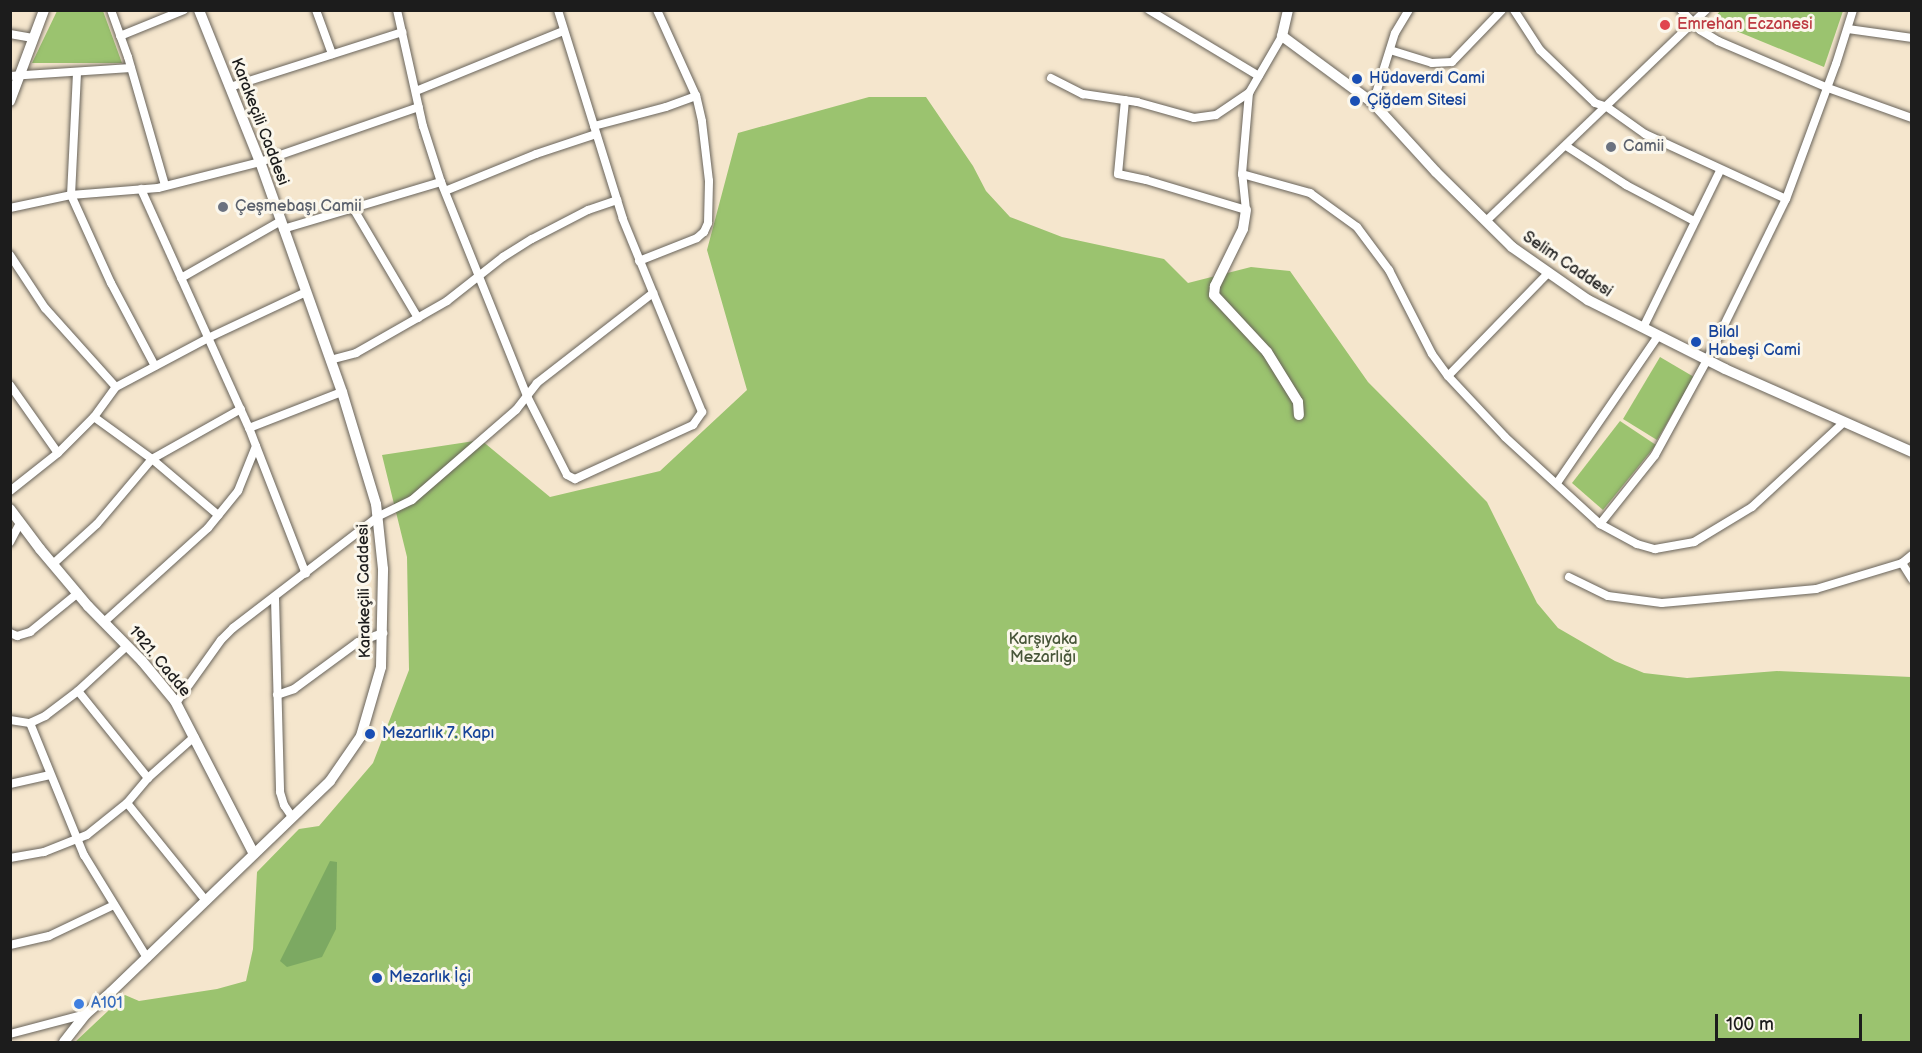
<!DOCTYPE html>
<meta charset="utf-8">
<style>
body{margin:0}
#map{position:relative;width:1922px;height:1053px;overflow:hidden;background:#f5e6cd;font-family:"Balsamiq Sans",sans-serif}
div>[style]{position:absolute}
.green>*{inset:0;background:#9bc36f}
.forest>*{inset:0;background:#7ca962}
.roads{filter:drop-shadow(0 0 2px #68635a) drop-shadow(0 0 2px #68635a)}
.minor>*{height:8px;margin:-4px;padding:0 4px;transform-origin:4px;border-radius:4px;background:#fff}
.tertiary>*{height:10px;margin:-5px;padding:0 5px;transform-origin:5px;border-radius:5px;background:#fff}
.secondary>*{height:10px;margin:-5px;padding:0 5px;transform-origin:5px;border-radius:5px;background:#fff}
.dots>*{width:16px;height:16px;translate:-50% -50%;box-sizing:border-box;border:3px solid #fbf7ec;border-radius:50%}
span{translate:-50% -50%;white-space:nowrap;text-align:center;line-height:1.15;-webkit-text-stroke:6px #fbf7ec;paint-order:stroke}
.health-label{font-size:16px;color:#be3a42}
.left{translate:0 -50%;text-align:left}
.transit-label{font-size:16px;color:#164399}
.street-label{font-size:16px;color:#1c1c1c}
.worship-label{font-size:16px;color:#5b616d}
.park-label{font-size:16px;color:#485639}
.shop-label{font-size:16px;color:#366cbe}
.frame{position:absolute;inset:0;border:12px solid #1c1c1c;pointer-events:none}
.scale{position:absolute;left:1715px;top:1014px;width:147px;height:27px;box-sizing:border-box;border:3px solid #1c1c1c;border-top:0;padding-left:8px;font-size:18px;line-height:21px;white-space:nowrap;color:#1c1c1c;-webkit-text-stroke:4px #fbf7ec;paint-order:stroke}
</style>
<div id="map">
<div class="green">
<div style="clip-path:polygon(57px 11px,103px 11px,122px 63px,32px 63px)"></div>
<div style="clip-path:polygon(1720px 11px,1842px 10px,1843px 11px,1824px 67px,1712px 21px)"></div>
<div style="clip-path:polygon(869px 97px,926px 97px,973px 166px,986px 191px,1010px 217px,1062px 237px,1164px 259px,1188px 283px,1251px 267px,1290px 271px,1368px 382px,1487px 502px,1537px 603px,1558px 628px,1615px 661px,1644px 673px,1687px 678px,1777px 671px,1911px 677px,1911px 1042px,75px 1042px,125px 995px,139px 1001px,217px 989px,246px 981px,253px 949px,257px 872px,299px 829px,319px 826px,373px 763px,409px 670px,407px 557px,382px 455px,481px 440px,550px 497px,660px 471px,747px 390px,707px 250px,738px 133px)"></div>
<div style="clip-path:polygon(1660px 357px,1694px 377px,1657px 440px,1623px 419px)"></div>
<div style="clip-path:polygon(1620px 421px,1656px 445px,1603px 510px,1572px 483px)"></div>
</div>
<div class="forest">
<div style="clip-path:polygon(330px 861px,337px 862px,336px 929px,322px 957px,287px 967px,280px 961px)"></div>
</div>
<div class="roads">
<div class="minor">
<div style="left:111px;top:10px;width:50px;rotate:70.1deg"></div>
<div style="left:128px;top:57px;width:133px;rotate:73.9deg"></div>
<div style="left:316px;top:10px;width:47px;rotate:70deg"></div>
<div style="left:397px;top:10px;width:119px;rotate:77.4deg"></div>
<div style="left:423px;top:126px;width:59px;rotate:72.2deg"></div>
<div style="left:441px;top:182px;width:233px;rotate:68.1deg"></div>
<div style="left:528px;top:398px;width:86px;rotate:63.1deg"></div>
<div style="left:567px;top:475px;width:9px;rotate:27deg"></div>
<div style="left:575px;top:479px;width:130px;rotate:-24.6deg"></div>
<div style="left:693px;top:425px;width:16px;rotate:-55deg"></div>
<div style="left:702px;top:412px;width:209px;rotate:-112.3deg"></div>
<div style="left:623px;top:219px;width:219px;rotate:-107.3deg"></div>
<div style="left:1149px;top:10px;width:128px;rotate:31deg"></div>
<div style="left:1514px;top:10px;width:48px;rotate:57deg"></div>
<div style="left:1540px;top:50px;width:76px;rotate:43.9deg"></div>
<div style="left:1595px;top:103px;width:13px;rotate:18deg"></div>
<div style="left:1607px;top:107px;width:47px;rotate:35.4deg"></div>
<div style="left:1645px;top:134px;width:155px;rotate:24.7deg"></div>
<div style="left:1681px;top:10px;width:28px;rotate:46deg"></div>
<div style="left:1700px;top:30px;width:21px;rotate:31deg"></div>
<div style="left:1718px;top:41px;width:120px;rotate:23.1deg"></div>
<div style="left:1828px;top:88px;width:89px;rotate:19.7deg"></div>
<div style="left:1848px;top:29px;width:65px;rotate:8deg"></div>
<div style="left:10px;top:34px;width:23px;rotate:10deg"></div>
<div style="left:120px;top:36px;width:69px;rotate:-22.1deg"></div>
<div style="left:1390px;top:50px;width:44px;rotate:17.2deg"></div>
<div style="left:1432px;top:63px;width:20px;rotate:-3deg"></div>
<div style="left:1452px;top:62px;width:72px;rotate:-46.1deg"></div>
<div style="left:77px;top:73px;width:122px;rotate:92.8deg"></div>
<div style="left:71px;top:195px;width:97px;rotate:65.6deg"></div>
<div style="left:111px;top:283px;width:94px;rotate:62.1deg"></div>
<div style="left:10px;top:76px;width:121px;rotate:-3.8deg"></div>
<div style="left:1051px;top:78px;width:36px;rotate:27deg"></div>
<div style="left:1083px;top:94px;width:55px;rotate:8.4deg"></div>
<div style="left:1137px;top:102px;width:59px;rotate:15.7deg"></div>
<div style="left:1194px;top:118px;width:22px;rotate:-8deg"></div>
<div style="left:1216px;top:115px;width:40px;rotate:-34deg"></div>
<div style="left:1249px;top:93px;width:66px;rotate:-59.9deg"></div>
<div style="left:230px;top:87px;width:181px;rotate:-17.7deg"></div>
<div style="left:416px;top:91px;width:159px;rotate:-22.2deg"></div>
<div style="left:1125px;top:100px;width:74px;rotate:95.4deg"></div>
<div style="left:1118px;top:174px;width:29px;rotate:12deg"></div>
<div style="left:1146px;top:180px;width:104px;rotate:16.7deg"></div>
<div style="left:1246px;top:210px;width:36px;rotate:-96deg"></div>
<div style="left:1242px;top:174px;width:81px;rotate:-85.1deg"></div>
<div style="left:1373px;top:103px;width:73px;rotate:-72.6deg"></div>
<div style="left:1395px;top:33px;width:27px;rotate:-59deg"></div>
<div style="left:594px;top:126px;width:74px;rotate:-14.8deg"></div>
<div style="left:666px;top:107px;width:32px;rotate:-20deg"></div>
<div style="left:1566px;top:146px;width:72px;rotate:33deg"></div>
<div style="left:1626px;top:185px;width:77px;rotate:27.9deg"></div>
<div style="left:1242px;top:174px;width:71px;rotate:15.6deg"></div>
<div style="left:1310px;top:193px;width:58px;rotate:35.9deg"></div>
<div style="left:1357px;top:227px;width:54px;rotate:53.3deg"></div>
<div style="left:1389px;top:270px;width:94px;rotate:62.9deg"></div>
<div style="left:1432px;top:354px;width:27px;rotate:54deg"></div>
<div style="left:1448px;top:376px;width:83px;rotate:46.9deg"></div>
<div style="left:1505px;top:437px;width:129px;rotate:42.5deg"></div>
<div style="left:1600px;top:524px;width:42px;rotate:28.4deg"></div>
<div style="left:1637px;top:544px;width:19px;rotate:16deg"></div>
<div style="left:1655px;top:549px;width:40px;rotate:-10deg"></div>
<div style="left:1694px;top:542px;width:68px;rotate:-31.1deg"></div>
<div style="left:1752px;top:507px;width:124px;rotate:-42.7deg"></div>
<div style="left:141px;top:189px;width:262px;rotate:65.7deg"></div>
<div style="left:445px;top:191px;width:98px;rotate:-22.1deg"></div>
<div style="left:536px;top:154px;width:63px;rotate:-18.4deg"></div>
<div style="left:10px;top:208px;width:62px;rotate:-12deg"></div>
<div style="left:71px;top:195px;width:87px;rotate:-4.6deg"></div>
<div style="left:158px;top:188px;width:105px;rotate:-14.3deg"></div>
<div style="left:260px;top:162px;width:168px;rotate:-19.1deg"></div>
<div style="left:353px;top:208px;width:128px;rotate:59.4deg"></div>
<div style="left:1486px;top:221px;width:305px;rotate:-43.8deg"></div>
<div style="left:283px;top:229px;width:165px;rotate:-16.6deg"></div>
<div style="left:10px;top:255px;width:64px;rotate:56.6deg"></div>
<div style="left:45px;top:308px;width:106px;rotate:48.1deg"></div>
<div style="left:639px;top:261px;width:62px;rotate:-21.6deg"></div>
<div style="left:697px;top:238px;width:9px;rotate:-41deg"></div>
<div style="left:704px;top:232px;width:10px;rotate:-66deg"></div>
<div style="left:708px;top:223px;width:42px;rotate:-88.6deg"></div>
<div style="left:709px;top:181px;width:60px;rotate:-96.7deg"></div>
<div style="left:702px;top:121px;width:26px;rotate:-103deg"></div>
<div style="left:696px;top:96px;width:94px;rotate:-114.4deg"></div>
<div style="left:181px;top:278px;width:115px;rotate:-29.7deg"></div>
<div style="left:1643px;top:328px;width:175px;rotate:-63.9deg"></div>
<div style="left:330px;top:360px;width:27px;rotate:-15deg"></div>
<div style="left:356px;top:353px;width:105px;rotate:-29.7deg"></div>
<div style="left:447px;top:301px;width:71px;rotate:-38.2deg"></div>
<div style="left:503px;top:257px;width:34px;rotate:-32deg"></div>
<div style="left:532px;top:239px;width:63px;rotate:-27.4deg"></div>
<div style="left:588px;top:210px;width:31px;rotate:-19deg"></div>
<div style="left:1448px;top:376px;width:144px;rotate:-45.8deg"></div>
<div style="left:10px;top:385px;width:83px;rotate:54.8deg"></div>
<div style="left:94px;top:417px;width:72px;rotate:35.9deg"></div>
<div style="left:152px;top:459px;width:87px;rotate:40.3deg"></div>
<div style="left:256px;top:446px;width:137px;rotate:68.7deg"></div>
<div style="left:1557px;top:483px;width:178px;rotate:-55.5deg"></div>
<div style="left:10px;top:491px;width:61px;rotate:-38.4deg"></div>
<div style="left:58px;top:453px;width:51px;rotate:-45deg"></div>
<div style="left:94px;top:417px;width:37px;rotate:-54deg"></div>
<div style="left:116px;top:387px;width:104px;rotate:-28deg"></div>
<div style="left:208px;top:338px;width:108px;rotate:-25.1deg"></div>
<div style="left:1600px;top:524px;width:88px;rotate:-51.4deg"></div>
<div style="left:1655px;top:455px;width:108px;rotate:-61.3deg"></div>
<div style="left:1707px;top:360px;width:179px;rotate:-63.9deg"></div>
<div style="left:1786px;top:199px;width:144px;rotate:-69.7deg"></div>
<div style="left:1836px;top:64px;width:57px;rotate:-72.5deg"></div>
<div style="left:10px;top:542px;width:21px;rotate:-62deg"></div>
<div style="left:1902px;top:563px;width:19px;rotate:58deg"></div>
<div style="left:53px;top:564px;width:59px;rotate:-42.3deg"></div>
<div style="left:97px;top:524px;width:85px;rotate:-49.8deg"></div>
<div style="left:152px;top:459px;width:102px;rotate:-29.3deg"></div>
<div style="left:1569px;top:577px;width:43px;rotate:26deg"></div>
<div style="left:1608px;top:596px;width:54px;rotate:7.4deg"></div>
<div style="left:1662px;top:603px;width:155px;rotate:-5.2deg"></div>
<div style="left:1816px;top:589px;width:90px;rotate:-16.8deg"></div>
<div style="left:1902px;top:563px;width:13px;rotate:-39deg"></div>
<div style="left:275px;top:598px;width:194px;rotate:88.5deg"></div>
<div style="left:280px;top:792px;width:14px;rotate:73deg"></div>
<div style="left:284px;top:805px;width:14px;rotate:56deg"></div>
<div style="left:104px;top:622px;width:140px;rotate:-42.1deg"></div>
<div style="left:208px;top:528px;width:48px;rotate:-51deg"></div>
<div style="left:238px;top:491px;width:48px;rotate:-68.2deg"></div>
<div style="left:256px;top:446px;width:19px;rotate:-111deg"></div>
<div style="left:249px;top:428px;width:100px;rotate:-21.2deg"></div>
<div style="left:10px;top:633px;width:8px;rotate:23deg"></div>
<div style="left:17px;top:636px;width:14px;rotate:-17deg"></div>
<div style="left:30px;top:632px;width:62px;rotate:-39.1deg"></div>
<div style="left:78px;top:691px;width:112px;rotate:51.2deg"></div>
<div style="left:277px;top:695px;width:18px;rotate:-19deg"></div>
<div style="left:294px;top:689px;width:79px;rotate:-36.3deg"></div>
<div style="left:358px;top:642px;width:27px;rotate:-20deg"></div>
<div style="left:176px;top:703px;width:77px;rotate:-54.5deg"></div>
<div style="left:221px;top:640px;width:17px;rotate:-45deg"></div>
<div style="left:233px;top:628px;width:184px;rotate:-37.5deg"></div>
<div style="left:379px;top:516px;width:37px;rotate:-26deg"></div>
<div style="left:412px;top:500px;width:138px;rotate:-40.9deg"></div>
<div style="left:516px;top:410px;width:34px;rotate:-52deg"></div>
<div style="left:537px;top:383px;width:147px;rotate:-37.8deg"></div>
<div style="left:10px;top:720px;width:20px;rotate:9deg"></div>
<div style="left:30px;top:723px;width:17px;rotate:-25deg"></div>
<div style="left:45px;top:716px;width:41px;rotate:-37.1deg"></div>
<div style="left:78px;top:691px;width:67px;rotate:-42.6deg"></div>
<div style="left:30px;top:723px;width:143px;rotate:67.8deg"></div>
<div style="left:84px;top:855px;width:121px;rotate:58.5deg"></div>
<div style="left:10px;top:784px;width:41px;rotate:-12.7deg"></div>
<div style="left:127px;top:803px;width:126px;rotate:51.1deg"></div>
<div style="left:10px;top:858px;width:35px;rotate:-10deg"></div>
<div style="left:44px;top:852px;width:46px;rotate:-21.6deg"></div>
<div style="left:87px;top:835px;width:51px;rotate:-38.7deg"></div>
<div style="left:127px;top:803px;width:33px;rotate:-50deg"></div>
<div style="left:148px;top:778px;width:62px;rotate:-41.7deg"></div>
<div style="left:10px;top:945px;width:40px;rotate:-13deg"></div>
<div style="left:49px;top:936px;width:72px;rotate:-25.5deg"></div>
<div style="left:10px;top:1034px;width:79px;rotate:-14.7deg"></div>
</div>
<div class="tertiary">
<div style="left:10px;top:101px;width:97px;rotate:-69.5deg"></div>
<div style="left:1246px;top:210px;width:19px;rotate:99deg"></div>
<div style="left:1243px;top:229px;width:64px;rotate:116.2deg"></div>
<div style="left:1215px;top:286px;width:9px;rotate:96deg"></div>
<div style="left:1214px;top:295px;width:78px;rotate:47.1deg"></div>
<div style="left:1267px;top:352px;width:59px;rotate:58.2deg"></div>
<div style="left:1298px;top:402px;width:13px;rotate:86deg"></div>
<div style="left:10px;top:509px;width:50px;rotate:53.1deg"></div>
<div style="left:40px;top:549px;width:75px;rotate:49.9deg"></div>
<div style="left:88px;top:606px;width:77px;rotate:45.5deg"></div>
<div style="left:142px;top:661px;width:52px;rotate:50.5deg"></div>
<div style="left:175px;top:701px;width:172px;rotate:62.7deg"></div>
</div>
<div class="secondary">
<div style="left:1288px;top:10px;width:27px;rotate:103deg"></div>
<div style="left:1282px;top:36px;width:113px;rotate:36.4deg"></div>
<div style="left:1373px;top:103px;width:93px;rotate:47.6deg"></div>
<div style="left:1436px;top:172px;width:107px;rotate:44.6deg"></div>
<div style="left:1512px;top:247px;width:93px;rotate:34.9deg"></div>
<div style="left:1588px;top:300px;width:153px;rotate:26.7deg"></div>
<div style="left:1725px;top:369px;width:205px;rotate:23.9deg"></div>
<div style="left:64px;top:1042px;width:36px;rotate:-52deg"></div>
<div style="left:86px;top:1014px;width:33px;rotate:-41deg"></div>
<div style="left:111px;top:992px;width:304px;rotate:-43.9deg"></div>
<div style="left:330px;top:781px;width:55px;rotate:-55.4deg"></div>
<div style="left:361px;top:736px;width:72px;rotate:-73.8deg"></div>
<div style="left:381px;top:667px;width:98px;rotate:-88.8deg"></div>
<div style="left:383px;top:569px;width:65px;rotate:-96.1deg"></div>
<div style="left:376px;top:504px;width:117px;rotate:-106.9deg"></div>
<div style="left:342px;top:392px;width:244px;rotate:-109.6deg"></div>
<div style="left:260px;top:162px;width:164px;rotate:-111.9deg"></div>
</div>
</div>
<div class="dots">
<div style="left:1665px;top:25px;background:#e0444e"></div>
<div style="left:1357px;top:79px;background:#1a4fb4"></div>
<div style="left:1355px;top:101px;background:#1a4fb4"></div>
<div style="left:1611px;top:147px;background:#6b7280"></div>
<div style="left:223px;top:207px;background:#6b7280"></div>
<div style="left:1696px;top:342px;background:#1a4fb4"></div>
<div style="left:370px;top:734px;background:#1a4fb4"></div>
<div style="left:377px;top:978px;background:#1a4fb4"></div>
<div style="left:79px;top:1004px;background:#3f7fe0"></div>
</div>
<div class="health-label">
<span class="left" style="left:1677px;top:25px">Emrehan Eczanesi</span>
</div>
<div class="transit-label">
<span class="left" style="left:1369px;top:79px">Hüdaverdi Cami</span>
<span class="left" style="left:1367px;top:101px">Çiğdem Sitesi</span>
<span class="left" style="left:1708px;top:342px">Bilal<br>Habeşi Cami</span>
<span class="left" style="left:382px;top:734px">Mezarlık 7. Kapı</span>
<span class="left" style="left:389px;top:978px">Mezarlık İçi</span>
</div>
<div class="street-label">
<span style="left:259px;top:122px;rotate:69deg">Karakeçili Caddesi</span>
<span style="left:1567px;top:265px;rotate:34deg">Selim Caddesi</span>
<span style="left:365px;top:591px;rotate:-91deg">Karakeçili Caddesi</span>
<span style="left:159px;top:662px;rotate:50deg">1921. Cadde</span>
</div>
<div class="worship-label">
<span class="left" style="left:1623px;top:147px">Camii</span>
<span class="left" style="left:235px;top:207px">Çeşmebaşı Camii</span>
</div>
<div class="park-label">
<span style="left:1043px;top:649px">Karşıyaka<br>Mezarlığı</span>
</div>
<div class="shop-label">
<span class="left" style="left:91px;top:1004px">A101</span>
</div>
<div class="frame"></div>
<div class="scale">100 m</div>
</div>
